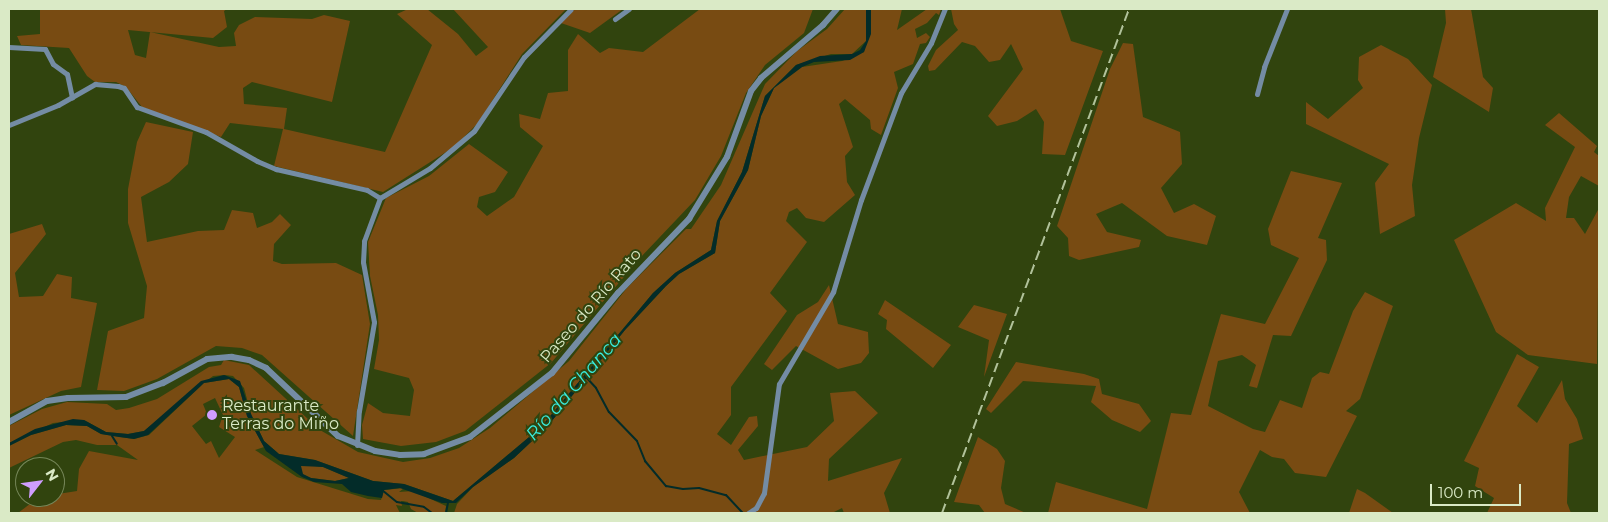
<!DOCTYPE html>
<meta charset="utf-8">
<style>
body{margin:0}
#map{position:relative;width:1608px;height:522px;overflow:hidden;background:#31440e;font-family:Montserrat,sans-serif}
div>[style]{position:absolute}
.green>*{inset:0;background:#784b12}
.water>*{inset:0;background:#032c29}
.stream>*{height:2px;margin:-1px;padding:0 1px;transform-origin:1px;border-radius:1px;background:#032c29}
.minor>*{height:5px;margin:-2.5px;padding:0 2.5px;transform-origin:2.5px;border-radius:2.5px;background:#748ca4}
.tertiary>*{height:6px;margin:-3px;padding:0 3px;transform-origin:3px;border-radius:3px;background:#748ca4}
.rail>*{height:2px;margin-top:-1px;transform-origin:0;background:repeating-linear-gradient(90deg,#b1c29a 0 10px,transparent 0 15px)}
.dots>*{width:14px;height:14px;translate:-50% -50%;box-sizing:border-box;border:2px solid #31440e;border-radius:50%}
span{translate:-50% -50%;white-space:nowrap;text-align:center;line-height:1.15;-webkit-text-stroke:4px #31440e;paint-order:stroke}
.street-label{font-size:16px;color:#daeac6}
.poi-label{font-size:16px;color:#daeac6}
.left{translate:0 -50%;text-align:left}
.water-label{font-size:18px;color:#38eddf;font-style:italic}
.frame{position:absolute;inset:0;border:10px solid #daeac6;pointer-events:none}
.north{position:absolute;left:15px;top:457px;width:50px;height:50px;box-sizing:border-box;background:#31440e;border:1px solid #758658;border-radius:50%;rotate:60deg;font-size:14px;font-weight:700;line-height:20px;text-align:center;color:#daeac6}
.north::after{content:'';display:block;margin:auto;width:18px;height:22px;background:#d09dff;clip-path:polygon(50% 0,100% 100%,50% 72%,0 100%)}
.scale{position:absolute;left:1430px;top:484px;width:91px;height:22px;box-sizing:border-box;border:2px solid #daeac6;border-top:0;padding-left:6px;font-size:15px;line-height:18px;white-space:nowrap;color:#daeac6;-webkit-text-stroke:4px #31440e;paint-order:stroke}
</style>
<div id="map">
<div class="green">
<div style="clip-path:polygon(40px 9px,227px 9px,224px 11px,227px 27px,213px 38px,128px 30px,135px 55px,146px 58px,150px 32px,219px 47px,236px 46px,234px 33px,239px 25px,255px 17px,312px 19px,324px 15px,350px 21px,332px 102px,252px 82px,243px 88px,244px 104px,287px 108px,284px 129px,385px 152px,432px 45px,397px 14px,408px 9px,427px 9px,458px 34px,476px 56px,488px 47px,453px 9px,566px 9px,522px 54px,478px 123px,454px 147px,383px 192px,274px 166px,283px 129px,230px 123px,221px 137px,142px 107px,126px 87px,116px 82px,95px 82px,87px 76px,69px 48px,21px 45px,17px 36px,40px 34px)"></div>
<div style="clip-path:polygon(575px 9px,623px 9px,590px 33px,561px 23px)"></div>
<div style="clip-path:polygon(700px 9px,813px 9px,804px 33px,765px 65px,746px 93px,721px 156px,695px 200px,640px 258px,551px 363px,465px 431px,436px 442px,401px 446px,363px 439px,362px 425px,368px 403px,383px 413px,410px 416px,414px 390px,409px 378px,374px 369px,379px 340px,378px 315px,370px 276px,368px 242px,386px 198px,429px 176px,469px 144px,508px 172px,495px 192px,479px 197px,477px 207px,487px 216px,514px 197px,543px 146px,520px 127px,519px 114px,540px 119px,548px 93px,568px 91px,568px 50px,578px 34px,600px 53px,609px 48px,643px 52px)"></div>
<div style="clip-path:polygon(845px 9px,866px 9px,866px 41px,852px 54px,831px 54px,796px 65px,765px 96px,742px 172px,717px 221px,711px 250px,675px 273px,653px 293px,541px 427px,453px 501px,404px 484px,373px 481px,315px 460px,279px 454px,264px 441px,251px 414px,244px 388px,233px 376px,225px 375px,213px 376px,144px 431px,128px 434px,106px 432px,84px 420px,53px 423px,9px 443px,9px 426px,42px 409px,67px 402px,107px 404px,116px 410px,129px 408px,157px 399px,209px 367px,221px 365px,224px 360px,249px 365px,320px 430px,358px 452px,403px 462px,430px 458px,459px 448px,490px 428px,569px 361px,627px 288px,686px 229px,691px 229px,721px 185px,765px 84px,797px 51px,827px 29px)"></div>
<div style="clip-path:polygon(871px 9px,902px 9px,897px 30px,927px 9px,941px 9px,939px 15px,936px 13px,927px 23px,915px 29px,917px 38px,926px 33px,930px 37px,926px 43px,920px 44px,913px 64px,894px 72px,898px 88px,881px 135px,871px 129px,870px 120px,845px 99px,839px 104px,853px 147px,845px 156px,847px 182px,855px 195px,824px 222px,806px 218px,797px 208px,789px 212px,786px 221px,807px 242px,770px 293px,787px 311px,731px 387px,731px 415px,717px 434px,731px 445px,749px 417px,757px 416px,758px 426px,738px 450px,744px 460px,807px 447px,834px 421px,830px 393px,855px 391px,878px 413px,829px 459px,828px 481px,902px 458px,884px 493px,890px 513px,844px 513px,842px 508px,832px 513px,454px 513px,457px 504px,473px 487px,514px 458px,547px 427px,625px 330px,666px 286px,679px 274px,715px 253px,720px 221px,748px 170px,761px 116px,774px 88px,802px 67px,842px 61px,864px 52px)"></div>
<div style="clip-path:polygon(951px 9px,1060px 9px,1071px 41px,1103px 51px,1065px 155px,1042px 154px,1044px 122px,1036px 109px,1017px 121px,997px 126px,988px 116px,1023px 69px,1011px 44px,1000px 60px,989px 62px,975px 46px,962px 42px,935px 70px,929px 71px,928px 66px,936px 50px,958px 30px,954px 24px)"></div>
<div style="clip-path:polygon(1445px 9px,1471px 9px,1483px 77px,1493px 88px,1489px 112px,1433px 77px,1446px 23px)"></div>
<div style="clip-path:polygon(1123px 43px,1133px 44px,1143px 117px,1180px 132px,1182px 164px,1161px 188px,1174px 213px,1194px 204px,1216px 216px,1207px 245px,1167px 236px,1122px 203px,1096px 214px,1107px 232px,1141px 240px,1139px 247px,1079px 260px,1069px 256px,1068px 238px,1057px 226px,1110px 69px)"></div>
<div style="clip-path:polygon(1381px 45px,1408px 59px,1432px 85px,1419px 138px,1412px 185px,1415px 216px,1380px 234px,1375px 183px,1389px 164px,1306px 124px,1306px 102px,1328px 119px,1363px 88px,1358px 80px,1359px 57px)"></div>
<div style="clip-path:polygon(1559px 113px,1597px 146px,1594px 152px,1599px 156px,1599px 186px,1581px 176px,1569px 197px,1566px 218px,1574px 218px,1585px 234px,1599px 208px,1597px 364px,1528px 355px,1496px 332px,1454px 240px,1516px 203px,1546px 221px,1545px 208px,1575px 147px,1545px 125px)"></div>
<div style="clip-path:polygon(146px 122px,193px 132px,188px 164px,169px 182px,141px 197px,147px 242px,198px 231px,224px 230px,232px 210px,253px 213px,257px 228px,272px 222px,280px 214px,291px 225px,274px 244px,273px 261px,282px 264px,336px 263px,362px 275px,370px 324px,353px 436px,262px 355px,242px 348px,216px 346px,157px 379px,124px 391px,97px 390px,108px 331px,144px 318px,147px 286px,128px 223px,128px 189px,137px 142px)"></div>
<div style="clip-path:polygon(1291px 171px,1342px 183px,1318px 238px,1326px 240px,1327px 260px,1291px 336px,1273px 335px,1257px 388px,1249px 386px,1256px 365px,1242px 355px,1218px 361px,1208px 406px,1253px 429px,1265px 432px,1280px 400px,1302px 408px,1312px 378px,1320px 372px,1329px 374px,1353px 311px,1365px 292px,1393px 306px,1360px 399px,1346px 411px,1357px 416px,1326px 477px,1295px 473px,1284px 459px,1272px 457px,1260px 450px,1239px 492px,1250px 513px,1048px 513px,1056px 482px,1147px 509px,1171px 413px,1191px 415px,1221px 314px,1265px 324px,1299px 258px,1271px 245px,1268px 229px)"></div>
<div style="clip-path:polygon(42px 224px,46px 234px,15px 273px,19px 297px,43px 296px,57px 274px,72px 277px,71px 298px,97px 303px,81px 387px,61px 391px,9px 415px,9px 234px)"></div>
<div style="clip-path:polygon(829px 285px,838px 324px,868px 332px,869px 353px,861px 363px,838px 369px,796px 346px,772px 370px,764px 364px,797px 315px,818px 302px)"></div>
<div style="clip-path:polygon(885px 300px,951px 345px,933px 368px,886px 329px,887px 320px,878px 314px)"></div>
<div style="clip-path:polygon(974px 305px,1007px 314px,984px 377px,989px 340px,958px 327px)"></div>
<div style="clip-path:polygon(1517px 354px,1539px 367px,1517px 406px,1537px 423px,1562px 380px,1565px 399px,1577px 419px,1583px 439px,1569px 444px,1567px 503px,1571px 513px,1487px 513px,1494px 498px,1475px 486px,1479px 468px,1464px 461px)"></div>
<div style="clip-path:polygon(1016px 362px,1084px 374px,1099px 379px,1102px 394px,1139px 404px,1151px 421px,1140px 432px,1112px 420px,1091px 402px,1096px 386px,1023px 381px,991px 413px,986px 409px)"></div>
<div style="clip-path:polygon(evenodd,229px 379px,239px 387px,247px 416px,264px 447px,255px 450px,297px 477px,368px 499px,381px 500px,384px 490px,404px 488px,399px 492px,413px 491px,446px 506px,445px 513px,418px 513px,411px 509px,408px 502px,403px 501px,401px 501px,402px 506px,396px 505px,400px 513px,18px 513px,39px 497px,77px 491px,79px 469px,89px 451px,138px 460px,117px 445px,97px 445px,76px 440px,63px 442px,9px 468px,9px 446px,31px 435px,66px 425px,87px 426px,101px 434px,134px 439px,149px 435px,204px 383px,229px 379px,215px 398px,223px 415px,219px 427px,235px 437px,219px 458px,211px 441px,206px 444px,192px 426px,207px 414px,203px 404px,215px 398px)"></div>
<div style="clip-path:polygon(978px 437px,997px 449px,1005px 461px,1001px 488px,1005px 504px,1026px 513px,985px 513px,979px 505px,954px 502px)"></div>
<div style="clip-path:polygon(293px 463px,323px 467px,349px 478px,335px 481px,311px 478px,295px 471px)"></div>
<div style="clip-path:polygon(1357px 489px,1365px 493px,1393px 513px,1349px 513px)"></div>
</div>
<div class="water">
<div style="clip-path:polygon(evenodd,866px 9px,871px 9px,871px 34px,864px 52px,850px 60px,814px 62px,802px 67px,774px 88px,761px 116px,748px 170px,720px 221px,715px 253px,679px 274px,666px 286px,625px 330px,547px 427px,514px 458px,473px 487px,456px 503px,442px 503px,400px 488px,384px 490px,382px 498px,368px 496px,351px 492px,342px 484px,314px 482px,302px 477px,266px 451px,247px 416px,239px 387px,229px 379px,204px 383px,148px 435px,134px 439px,119px 437px,101px 434px,87px 426px,66px 425px,31px 435px,9px 446px,9px 443px,35px 429px,73px 419px,84px 420px,106px 432px,128px 434px,144px 431px,201px 381px,224px 375px,240px 381px,251px 414px,264px 441px,279px 454px,315px 460px,373px 481px,404px 484px,453px 501px,541px 427px,653px 293px,675px 273px,711px 250px,717px 221px,742px 172px,765px 96px,796px 65px,820px 56px,852px 54px,860px 50px,866px 41px,866px 9px,301px 466px,323px 467px,349px 478px,335px 481px,311px 478px,303px 474px,301px 466px)"></div>
</div>
<div class="stream">
<div style="left:585px;top:376px;width:16px;rotate:47deg"></div>
<div style="left:596px;top:388px;width:27px;rotate:62deg"></div>
<div style="left:609px;top:412px;width:40px;rotate:46deg"></div>
<div style="left:637px;top:441px;width:22px;rotate:68deg"></div>
<div style="left:645px;top:461px;width:33px;rotate:50deg"></div>
<div style="left:666px;top:486px;width:17px;rotate:10deg"></div>
<div style="left:683px;top:489px;width:16px;rotate:-4deg"></div>
<div style="left:699px;top:488px;width:28px;rotate:15deg"></div>
<div style="left:726px;top:495px;width:25px;rotate:47deg"></div>
<div style="left:112px;top:436px;width:9px;rotate:58deg"></div>
<div style="left:382px;top:490px;width:19px;rotate:39deg"></div>
<div style="left:397px;top:502px;width:27px;rotate:10deg"></div>
<div style="left:424px;top:507px;width:10px;rotate:37deg"></div>
<div style="left:446px;top:513px;width:10px;rotate:-79deg"></div>
</div>
<div class="minor">
<div style="left:615px;top:19px;width:17px;rotate:-36deg"></div>
<div style="left:9px;top:47px;width:36px;rotate:3deg"></div>
<div style="left:45px;top:49px;width:17px;rotate:62deg"></div>
<div style="left:53px;top:64px;width:17px;rotate:36deg"></div>
<div style="left:67px;top:74px;width:24px;rotate:78deg"></div>
<div style="left:1257px;top:94px;width:28px;rotate:-75deg"></div>
<div style="left:1264px;top:67px;width:62px;rotate:-68.4deg"></div>
<div style="left:9px;top:125px;width:53px;rotate:-22.2deg"></div>
<div style="left:58px;top:105px;width:43px;rotate:-29.6deg"></div>
<div style="left:95px;top:84px;width:23px;rotate:5deg"></div>
<div style="left:118px;top:86px;width:6px;rotate:18deg"></div>
<div style="left:124px;top:88px;width:23px;rotate:56deg"></div>
<div style="left:137px;top:107px;width:73px;rotate:19.9deg"></div>
<div style="left:206px;top:132px;width:59px;rotate:29.6deg"></div>
<div style="left:257px;top:161px;width:21px;rotate:23deg"></div>
<div style="left:276px;top:169px;width:93px;rotate:13deg"></div>
<div style="left:367px;top:190px;width:15px;rotate:32deg"></div>
<div style="left:357px;top:445px;width:34px;rotate:-87deg"></div>
<div style="left:359px;top:411px;width:90px;rotate:-80.4deg"></div>
<div style="left:374px;top:322px;width:61px;rotate:-100.4deg"></div>
<div style="left:363px;top:262px;width:21px;rotate:-87deg"></div>
<div style="left:364px;top:241px;width:46px;rotate:-69.6deg"></div>
<div style="left:380px;top:198px;width:58px;rotate:-31deg"></div>
<div style="left:430px;top:168px;width:57px;rotate:-40.1deg"></div>
<div style="left:474px;top:131px;width:89px;rotate:-56deg"></div>
<div style="left:524px;top:57px;width:67px;rotate:-45.6deg"></div>
<div style="left:748px;top:513px;width:9px;rotate:-32deg"></div>
<div style="left:756px;top:508px;width:17px;rotate:-62deg"></div>
<div style="left:764px;top:493px;width:110px;rotate:-82.2deg"></div>
<div style="left:779px;top:384px;width:107px;rotate:-59.6deg"></div>
<div style="left:833px;top:292px;width:96px;rotate:-73.1deg"></div>
<div style="left:861px;top:200px;width:114px;rotate:-69.5deg"></div>
<div style="left:901px;top:93px;width:58px;rotate:-59deg"></div>
<div style="left:931px;top:43px;width:37px;rotate:-68deg"></div>
</div>
<div class="tertiary">
<div style="left:9px;top:422px;width:43px;rotate:-28.9deg"></div>
<div style="left:47px;top:401px;width:21px;rotate:-8deg"></div>
<div style="left:68px;top:398px;width:58px;rotate:-1deg"></div>
<div style="left:126px;top:397px;width:40px;rotate:-21deg"></div>
<div style="left:163px;top:383px;width:50px;rotate:-28.6deg"></div>
<div style="left:207px;top:359px;width:25px;rotate:-5deg"></div>
<div style="left:232px;top:357px;width:17px;rotate:10deg"></div>
<div style="left:249px;top:360px;width:19px;rotate:25deg"></div>
<div style="left:266px;top:368px;width:99px;rotate:43.4deg"></div>
<div style="left:338px;top:436px;width:40px;rotate:22deg"></div>
<div style="left:375px;top:451px;width:25px;rotate:9deg"></div>
<div style="left:400px;top:455px;width:24px;rotate:-2deg"></div>
<div style="left:424px;top:454px;width:49px;rotate:-20.3deg"></div>
<div style="left:470px;top:437px;width:104px;rotate:-38deg"></div>
<div style="left:552px;top:373px;width:104px;rotate:-50.5deg"></div>
<div style="left:618px;top:293px;width:103px;rotate:-46.2deg"></div>
<div style="left:689px;top:219px;width:73px;rotate:-58.5deg"></div>
<div style="left:727px;top:157px;width:70px;rotate:-70deg"></div>
<div style="left:751px;top:91px;width:16px;rotate:-52deg"></div>
<div style="left:761px;top:78px;width:82px;rotate:-40.5deg"></div>
<div style="left:823px;top:25px;width:21px;rotate:-49deg"></div>
</div>
<div class="rail">
<div style="left:942px;top:513px;width:538px;rotate:-69.64deg"></div>
</div>
<div class="dots">
<div style="left:212px;top:415px;background:#d09dff"></div>
</div>
<div class="street-label">
<span style="left:591px;top:306px;rotate:-49deg">Paseo do Río Rato</span>
</div>
<div class="poi-label">
<span class="left" style="left:222px;top:415px">Restaurante<br>Terras do Miño</span>
</div>
<div class="water-label">
<span style="left:574px;top:387px;rotate:-49deg">Río da Chanca</span>
</div>
<div class="frame"></div>
<div class="north">N</div>
<div class="scale">100 m</div>
</div>
